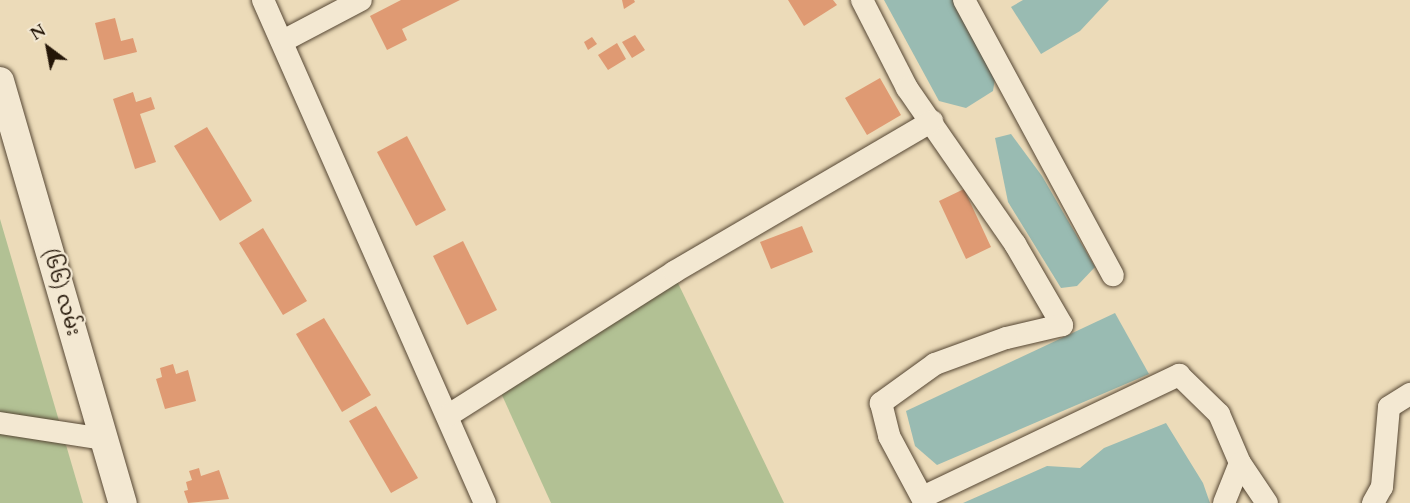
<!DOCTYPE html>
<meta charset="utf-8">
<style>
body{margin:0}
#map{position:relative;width:1410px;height:503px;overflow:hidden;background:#ecdbb9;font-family:Cardo,"Noto Sans Myanmar",serif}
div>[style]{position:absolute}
.green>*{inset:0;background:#b2c194}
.water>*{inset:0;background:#99bbb2}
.building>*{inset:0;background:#df9a73}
.roads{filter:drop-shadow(0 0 2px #564734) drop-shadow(0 0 2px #564734)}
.minor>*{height:22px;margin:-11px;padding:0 11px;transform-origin:11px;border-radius:11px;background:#f3e8d2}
.tertiary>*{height:28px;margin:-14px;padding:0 14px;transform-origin:14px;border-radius:14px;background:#f3e8d2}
span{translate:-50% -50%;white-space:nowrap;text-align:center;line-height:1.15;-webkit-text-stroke:4.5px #f3e8d2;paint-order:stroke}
.street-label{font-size:20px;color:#241608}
.north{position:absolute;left:18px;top:18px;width:60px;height:60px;-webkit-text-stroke:4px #f3e8d2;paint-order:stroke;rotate:328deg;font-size:16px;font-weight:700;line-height:24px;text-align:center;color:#241608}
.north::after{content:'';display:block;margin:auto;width:21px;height:27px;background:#241608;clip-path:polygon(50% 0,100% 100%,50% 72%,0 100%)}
</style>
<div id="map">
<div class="green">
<div style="clip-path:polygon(0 219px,83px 503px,0 503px)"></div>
<div style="clip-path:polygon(676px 279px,784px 503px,551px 503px,501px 393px)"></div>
</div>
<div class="water">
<div style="clip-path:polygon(884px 0,953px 0,995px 79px,993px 91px,966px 108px,939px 101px)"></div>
<div style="clip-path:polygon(1023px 0,1109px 0,1080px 31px,1041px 54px,1011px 7px)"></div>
<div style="clip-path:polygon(1011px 134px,1042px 176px,1095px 267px,1077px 286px,1061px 288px,1008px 202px,995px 138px)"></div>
<div style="clip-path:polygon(1115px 313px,1149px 374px,937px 465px,915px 446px,906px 411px)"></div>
<div style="clip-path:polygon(1166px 423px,1203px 483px,1210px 503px,963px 503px,1047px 466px,1080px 468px,1104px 448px)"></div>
</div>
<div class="building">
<div style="clip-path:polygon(401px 0,460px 0,402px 29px,407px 40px,387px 50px,370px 16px)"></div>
<div style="clip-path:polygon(622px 0,634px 0,635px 2px,624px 9px)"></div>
<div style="clip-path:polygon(788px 0,833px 0,837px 5px,804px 26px)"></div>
<div style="clip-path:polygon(115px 18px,121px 41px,133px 38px,137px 52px,104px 60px,95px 23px)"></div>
<div style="clip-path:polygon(635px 35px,645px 50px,632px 58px,622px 42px)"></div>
<div style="clip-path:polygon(592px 37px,597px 44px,588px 50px,584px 42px)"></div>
<div style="clip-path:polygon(617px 43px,626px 59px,608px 70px,598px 55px)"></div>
<div style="clip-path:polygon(880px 78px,901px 115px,867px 135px,845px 98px)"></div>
<div style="clip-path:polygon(133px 92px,136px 102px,151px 97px,155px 109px,140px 114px,156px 162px,135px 169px,113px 99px)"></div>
<div style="clip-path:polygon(207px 127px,252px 201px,220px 221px,174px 146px)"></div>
<div style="clip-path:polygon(407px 136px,446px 210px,416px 226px,377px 152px)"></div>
<div style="clip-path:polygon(964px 189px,991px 247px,966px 259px,939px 201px)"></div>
<div style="clip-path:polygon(802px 226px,813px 252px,771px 269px,760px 242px)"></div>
<div style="clip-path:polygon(263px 228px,307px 301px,283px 315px,239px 243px)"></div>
<div style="clip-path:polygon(463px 241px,497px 310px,467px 325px,433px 256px)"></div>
<div style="clip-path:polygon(324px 318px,371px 395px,342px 412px,296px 334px)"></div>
<div style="clip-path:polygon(173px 364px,176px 374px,188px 370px,196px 401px,165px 409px,156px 379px,162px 377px,160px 368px)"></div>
<div style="clip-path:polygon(376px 406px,418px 478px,391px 493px,349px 421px)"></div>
<div style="clip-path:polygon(199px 468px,201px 476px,219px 470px,229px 499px,188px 503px,184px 491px,188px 490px,186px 482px,192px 480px,189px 471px)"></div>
</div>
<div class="roads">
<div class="minor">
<div style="left:263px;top:0;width:550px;rotate:66.19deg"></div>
<div style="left:862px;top:0;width:99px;rotate:62.9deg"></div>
<div style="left:907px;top:88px;width:190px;rotate:55.3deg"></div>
<div style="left:1015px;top:244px;width:94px;rotate:59.9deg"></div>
<div style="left:1062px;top:325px;width:57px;rotate:166.9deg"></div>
<div style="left:1006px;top:338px;width:76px;rotate:159.9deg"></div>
<div style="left:935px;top:364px;width:67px;rotate:144.2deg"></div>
<div style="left:881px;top:403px;width:34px;rotate:76deg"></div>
<div style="left:889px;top:436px;width:76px;rotate:61.8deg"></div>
<div style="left:964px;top:0;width:313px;rotate:61.6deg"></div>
<div style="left:283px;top:41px;width:88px;rotate:-27.7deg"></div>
<div style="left:449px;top:415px;width:267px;rotate:-32.4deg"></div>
<div style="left:674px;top:272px;width:299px;rotate:-30.3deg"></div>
<div style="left:0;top:423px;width:106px;rotate:8.7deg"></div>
<div style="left:923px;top:497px;width:284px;rotate:-25.5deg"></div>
<div style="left:1179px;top:375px;width:56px;rotate:44.3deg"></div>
<div style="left:1219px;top:414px;width:53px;rotate:66.8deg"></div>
<div style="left:1240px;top:463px;width:48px;rotate:56deg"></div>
<div style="left:1224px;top:503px;width:43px;rotate:-68.2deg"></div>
<div style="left:1373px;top:503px;width:18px;rotate:-61deg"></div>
<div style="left:1382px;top:487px;width:80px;rotate:-85deg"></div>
<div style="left:1389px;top:407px;width:25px;rotate:-32deg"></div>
</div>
<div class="tertiary">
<div style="left:0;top:81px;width:440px;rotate:73.8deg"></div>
</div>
</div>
<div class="street-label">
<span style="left:62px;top:292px;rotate:74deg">(၆၆) လမ်း</span>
</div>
<div class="north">N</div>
</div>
